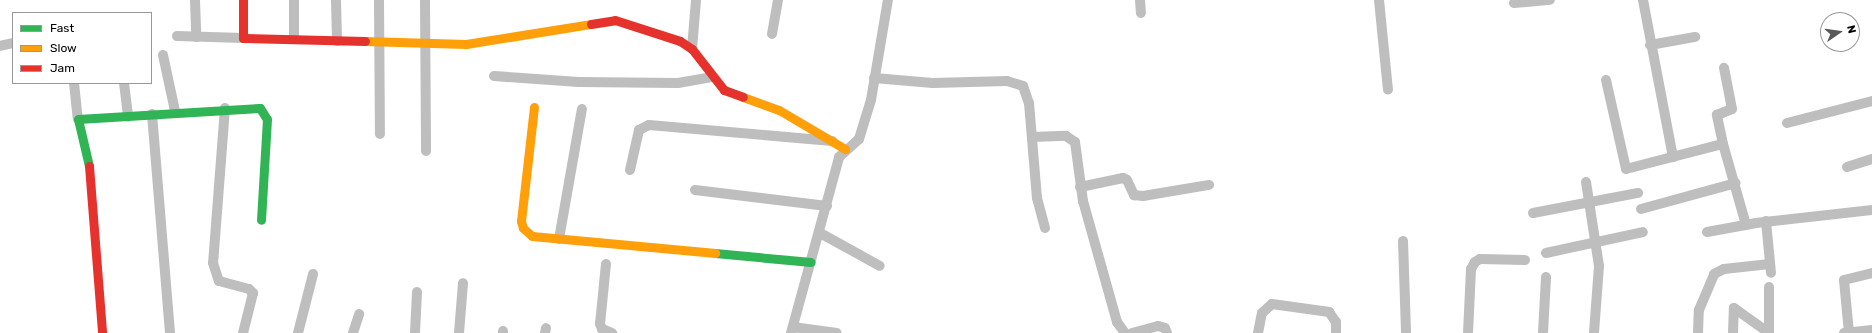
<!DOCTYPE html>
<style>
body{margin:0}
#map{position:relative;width:1872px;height:333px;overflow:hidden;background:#fff;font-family:Rubik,sans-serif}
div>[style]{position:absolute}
.street>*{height:10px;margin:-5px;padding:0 5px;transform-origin:5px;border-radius:5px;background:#bebebe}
.fast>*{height:9px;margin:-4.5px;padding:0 4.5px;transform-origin:4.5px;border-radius:4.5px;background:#30b455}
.slow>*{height:9px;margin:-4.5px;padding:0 4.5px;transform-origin:4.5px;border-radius:4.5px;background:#ff9f0a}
.jam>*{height:9px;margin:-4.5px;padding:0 4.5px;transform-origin:4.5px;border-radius:4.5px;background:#e5322d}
span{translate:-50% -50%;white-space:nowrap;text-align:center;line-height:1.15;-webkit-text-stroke:4px #fff;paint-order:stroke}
.legend{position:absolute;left:12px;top:12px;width:140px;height:72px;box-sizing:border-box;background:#fff;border:1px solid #999;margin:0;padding:5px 7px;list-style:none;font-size:12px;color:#000}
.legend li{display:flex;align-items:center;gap:8px;height:20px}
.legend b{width:20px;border:1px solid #999}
.north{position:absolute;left:1820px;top:12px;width:40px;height:40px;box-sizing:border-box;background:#fff;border:1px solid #999;border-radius:50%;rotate:77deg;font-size:11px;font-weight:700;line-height:16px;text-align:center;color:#000}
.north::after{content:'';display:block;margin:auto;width:14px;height:18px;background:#595959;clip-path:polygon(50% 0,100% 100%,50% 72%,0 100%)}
</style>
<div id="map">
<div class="street">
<div style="left:195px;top:0;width:37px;rotate:88deg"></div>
<div style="left:294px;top:0;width:39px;rotate:90deg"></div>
<div style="left:336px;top:0;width:41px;rotate:88.6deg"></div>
<div style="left:379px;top:0;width:134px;rotate:89.6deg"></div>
<div style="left:425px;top:0;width:151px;rotate:89.6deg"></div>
<div style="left:1140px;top:0;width:13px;rotate:86deg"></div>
<div style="left:1379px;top:0;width:90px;rotate:84.3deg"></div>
<div style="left:1643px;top:0;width:160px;rotate:79.2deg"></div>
<div style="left:1514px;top:3px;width:36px;rotate:-5deg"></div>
<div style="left:772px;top:34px;width:35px;rotate:-80deg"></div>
<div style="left:177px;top:36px;width:66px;rotate:1.7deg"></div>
<div style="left:1650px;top:45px;width:46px;rotate:-10.1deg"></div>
<div style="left:0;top:46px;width:13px;rotate:-13deg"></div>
<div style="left:692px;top:49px;width:49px;rotate:-85.3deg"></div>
<div style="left:163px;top:55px;width:57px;rotate:77.9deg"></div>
<div style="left:494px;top:76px;width:85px;rotate:4deg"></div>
<div style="left:579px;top:82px;width:99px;rotate:0.6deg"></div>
<div style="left:678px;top:83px;width:34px;rotate:-10deg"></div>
<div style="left:874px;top:78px;width:59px;rotate:4.8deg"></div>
<div style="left:933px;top:83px;width:74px;rotate:-1.5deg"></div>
<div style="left:1007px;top:81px;width:17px;rotate:17deg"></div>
<div style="left:1023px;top:86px;width:18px;rotate:71deg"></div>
<div style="left:1029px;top:103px;width:95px;rotate:85.2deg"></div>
<div style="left:1037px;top:198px;width:31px;rotate:75deg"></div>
<div style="left:1606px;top:80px;width:91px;rotate:77.3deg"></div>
<div style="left:1626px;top:169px;width:100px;rotate:-14.5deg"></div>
<div style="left:1723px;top:144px;width:84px;rotate:74.1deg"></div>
<div style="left:74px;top:83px;width:36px;rotate:84deg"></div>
<div style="left:124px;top:83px;width:34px;rotate:83deg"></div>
<div style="left:225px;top:108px;width:155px;rotate:94.4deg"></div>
<div style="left:213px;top:263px;width:19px;rotate:72deg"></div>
<div style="left:219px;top:281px;width:31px;rotate:15deg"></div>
<div style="left:249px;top:289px;width:6px;rotate:45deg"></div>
<div style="left:253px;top:293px;width:41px;rotate:104deg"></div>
<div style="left:152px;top:114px;width:220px;rotate:85.3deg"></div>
<div style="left:1787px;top:123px;width:88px;rotate:-14.5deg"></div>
<div style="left:1032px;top:137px;width:34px;rotate:-2deg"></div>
<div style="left:1066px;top:136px;width:11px;rotate:34deg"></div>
<div style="left:1075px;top:142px;width:60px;rotate:82.3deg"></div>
<div style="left:1083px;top:201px;width:126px;rotate:74.3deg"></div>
<div style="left:1117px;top:322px;width:14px;rotate:54deg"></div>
<div style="left:1723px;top:144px;width:30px;rotate:-102deg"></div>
<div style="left:1717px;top:115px;width:16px;rotate:-22deg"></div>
<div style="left:1732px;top:109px;width:42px;rotate:-101deg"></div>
<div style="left:1847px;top:167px;width:26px;rotate:-18deg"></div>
<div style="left:630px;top:170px;width:41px;rotate:-77.3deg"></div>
<div style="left:639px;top:130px;width:11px;rotate:-27deg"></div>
<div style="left:649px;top:125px;width:184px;rotate:5deg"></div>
<div style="left:1586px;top:182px;width:85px;rotate:81.2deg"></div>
<div style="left:1599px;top:266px;width:67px;rotate:94.3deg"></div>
<div style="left:1080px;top:187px;width:44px;rotate:-11.8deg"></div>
<div style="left:1123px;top:178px;width:4px;rotate:27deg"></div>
<div style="left:1127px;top:180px;width:17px;rotate:65deg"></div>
<div style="left:1134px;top:195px;width:9px;rotate:6deg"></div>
<div style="left:1143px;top:196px;width:67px;rotate:-9.5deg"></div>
<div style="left:695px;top:190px;width:133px;rotate:6.9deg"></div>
<div style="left:1641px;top:209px;width:98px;rotate:-15.3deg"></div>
<div style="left:1533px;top:213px;width:107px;rotate:-10.8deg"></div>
<div style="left:1766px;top:221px;width:52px;rotate:84.5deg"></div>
<div style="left:1707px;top:232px;width:50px;rotate:-10.4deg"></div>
<div style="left:1756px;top:223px;width:117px;rotate:-6.4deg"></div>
<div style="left:820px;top:233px;width:68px;rotate:28.8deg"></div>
<div style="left:559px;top:239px;width:132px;rotate:-80deg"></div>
<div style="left:1403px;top:241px;width:92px;rotate:88.1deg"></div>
<div style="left:1546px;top:253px;width:99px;rotate:-12.2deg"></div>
<div style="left:606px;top:264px;width:60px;rotate:95.7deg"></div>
<div style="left:600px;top:324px;width:5px;rotate:68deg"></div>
<div style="left:602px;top:329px;width:11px;rotate:22deg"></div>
<div style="left:1769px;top:287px;width:46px;rotate:90deg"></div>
<div style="left:793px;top:327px;width:44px;rotate:7.8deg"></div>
<div style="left:298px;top:333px;width:61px;rotate:-75.7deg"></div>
<div style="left:353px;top:333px;width:20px;rotate:-72deg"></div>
<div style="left:415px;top:333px;width:41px;rotate:-87.2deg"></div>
<div style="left:459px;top:333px;width:50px;rotate:-85.4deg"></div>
<div style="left:503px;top:333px;width:2px;rotate:-90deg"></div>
<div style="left:545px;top:333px;width:5px;rotate:-79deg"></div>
<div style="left:791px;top:333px;width:182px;rotate:-74.7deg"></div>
<div style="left:839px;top:157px;width:27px;rotate:-42deg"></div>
<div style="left:859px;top:139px;width:41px;rotate:-72.9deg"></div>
<div style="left:871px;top:100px;width:101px;rotate:-80.4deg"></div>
<div style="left:1132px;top:333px;width:27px;rotate:-15deg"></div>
<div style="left:1158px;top:326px;width:7px;rotate:16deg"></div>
<div style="left:1165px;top:328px;width:5px;rotate:68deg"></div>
<div style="left:1258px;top:333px;width:20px;rotate:-79deg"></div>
<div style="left:1262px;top:313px;width:13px;rotate:-42deg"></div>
<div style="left:1272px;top:304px;width:58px;rotate:8deg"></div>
<div style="left:1329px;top:312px;width:12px;rotate:55deg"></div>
<div style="left:1336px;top:322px;width:11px;rotate:90deg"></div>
<div style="left:1468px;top:333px;width:64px;rotate:-87.3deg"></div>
<div style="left:1471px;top:269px;width:8px;rotate:-60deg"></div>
<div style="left:1475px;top:262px;width:6px;rotate:-31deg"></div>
<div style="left:1480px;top:259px;width:45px;rotate:1.3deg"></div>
<div style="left:1543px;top:333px;width:56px;rotate:-86.9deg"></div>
<div style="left:1698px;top:333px;width:23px;rotate:-88deg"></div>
<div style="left:1699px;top:310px;width:39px;rotate:-67deg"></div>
<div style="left:1714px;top:274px;width:11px;rotate:-27deg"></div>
<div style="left:1724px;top:269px;width:46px;rotate:-6.2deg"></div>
<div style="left:1733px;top:333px;width:25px;rotate:-88deg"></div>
<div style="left:1734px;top:308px;width:43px;rotate:35.5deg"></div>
<div style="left:1844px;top:333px;width:28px;rotate:-6deg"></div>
<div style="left:1849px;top:333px;width:53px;rotate:-95.4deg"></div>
<div style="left:1844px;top:280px;width:29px;rotate:-14deg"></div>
</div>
<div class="fast">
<div style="left:89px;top:166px;width:48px;rotate:-103.2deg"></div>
<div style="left:78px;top:119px;width:182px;rotate:-3.5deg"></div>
<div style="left:260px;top:108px;width:13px;rotate:58deg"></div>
<div style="left:267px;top:119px;width:101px;rotate:93.4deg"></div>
<div style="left:715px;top:253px;width:96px;rotate:5.4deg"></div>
</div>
<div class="slow">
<div style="left:365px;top:41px;width:101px;rotate:1.7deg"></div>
<div style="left:466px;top:44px;width:127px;rotate:-9.1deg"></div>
<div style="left:743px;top:97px;width:38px;rotate:20deg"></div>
<div style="left:779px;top:110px;width:77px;rotate:30.6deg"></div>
<div style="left:534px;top:107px;width:115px;rotate:96.5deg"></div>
<div style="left:521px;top:221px;width:7px;rotate:74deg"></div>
<div style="left:523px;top:228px;width:12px;rotate:42deg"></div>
<div style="left:532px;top:236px;width:184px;rotate:5.3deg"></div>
</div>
<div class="jam">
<div style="left:243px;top:0;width:38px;rotate:90deg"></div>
<div style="left:243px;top:38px;width:122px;rotate:1.4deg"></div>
<div style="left:591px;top:24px;width:24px;rotate:-9deg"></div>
<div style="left:615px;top:20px;width:68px;rotate:17.9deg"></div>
<div style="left:680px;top:41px;width:14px;rotate:34deg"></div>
<div style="left:692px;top:49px;width:52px;rotate:52deg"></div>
<div style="left:724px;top:90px;width:20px;rotate:20deg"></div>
<div style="left:89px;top:166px;width:168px;rotate:85.5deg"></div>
</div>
<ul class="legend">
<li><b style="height:5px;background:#30b455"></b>Fast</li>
<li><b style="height:5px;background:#ff9f0a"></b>Slow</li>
<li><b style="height:5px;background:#e5322d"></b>Jam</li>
</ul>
<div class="north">N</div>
</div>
